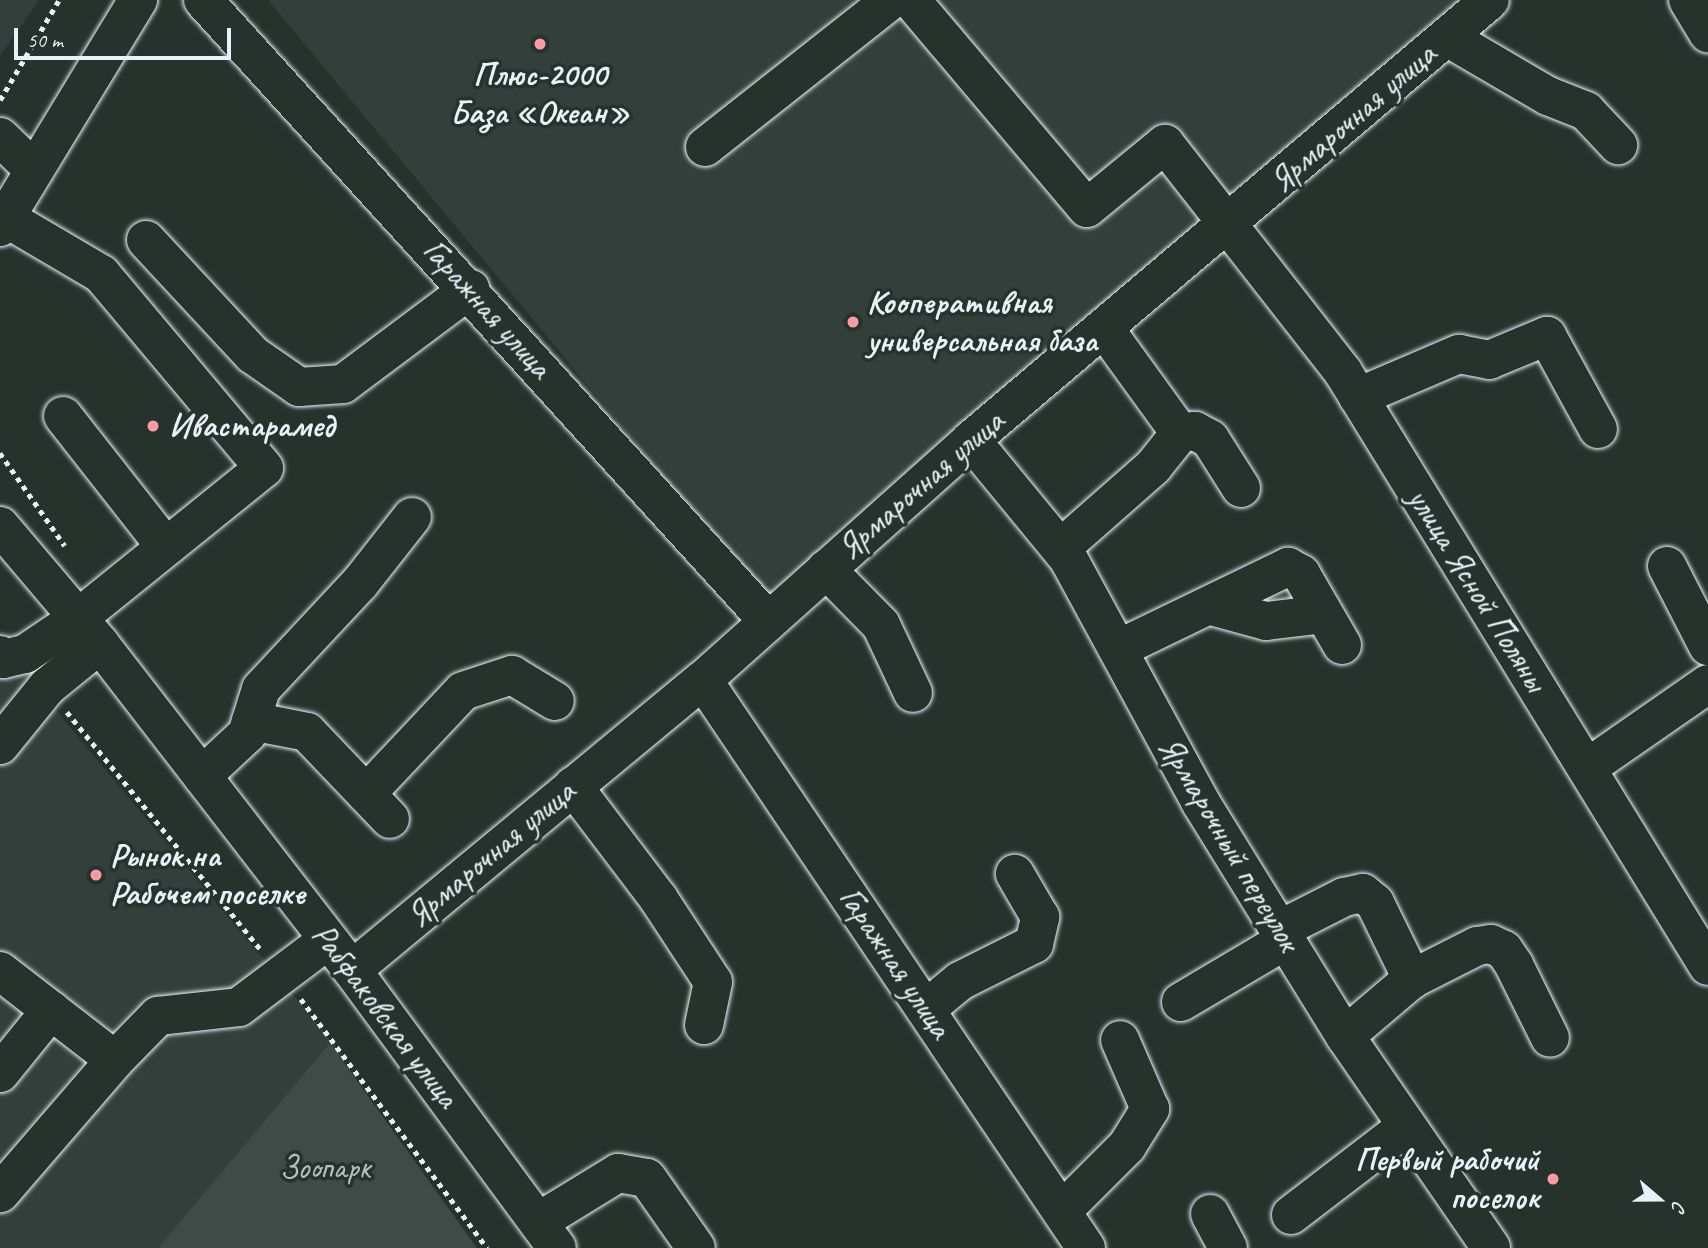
<!DOCTYPE html>
<meta charset="utf-8">
<style>
body{margin:0}
#map{position:relative;width:1708px;height:1248px;overflow:hidden;background:#26332d;font-family:Caveat,sans-serif}
div>[style]{position:absolute}
.built>*{inset:0;background:#333f3a}
.green>*{inset:0;background:#3e4b47}
.path>*{height:4.5px;margin-top:-2.25px;transform-origin:0;background:repeating-linear-gradient(90deg,#e8f1f8 0 5px,transparent 0 10px)}
.roads{filter:drop-shadow(0 0 2px #e8f1f8) drop-shadow(0 0 2px #e8f1f8)}
.minor>*{height:38px;margin:-19px;padding:0 19px;transform-origin:19px;border-radius:19px;background:#26332d}
.major>*{height:38px;margin:-19px;padding:0 19px;transform-origin:19px;border-radius:19px;background:#26332d}
.dots>*{width:19px;height:19px;translate:-50% -50%;box-sizing:border-box;border:4px solid #26332d;border-radius:50%}
span{translate:-50% -50%;white-space:nowrap;text-align:center;line-height:1.15;-webkit-text-stroke:7px #26332d;paint-order:stroke}
.poi-label{font-size:33px;color:#e8f1f8;font-weight:700}
.left{translate:0 -50%;text-align:left}
.right{translate:-100% -50%;text-align:right}
.street-label{font-size:33px;color:#e8f1f8}
.park-label{font-size:33px;color:#b5bfc3}
.north{position:absolute;left:1624px;top:1164px;width:70px;height:70px;-webkit-text-stroke:5px #26332d;paint-order:stroke;rotate:110deg;font-size:19px;font-weight:700;line-height:28px;text-align:center;color:#e8f1f8}
.north::after{content:'';display:block;margin:auto;width:24px;height:32px;background:#e8f1f8;clip-path:polygon(50% 0,100% 100%,50% 72%,0 100%)}
.scale{position:absolute;left:14px;top:28px;width:217px;height:32px;box-sizing:border-box;border:4px solid #e8f1f8;border-top:0;padding-left:9px;font-size:21px;line-height:24px;white-space:nowrap;color:#e8f1f8;-webkit-text-stroke:5px #26332d;paint-order:stroke}
</style>
<div id="map">
<div class="built">
<div style="clip-path:polygon(0 0,39px 0,0 56px)"></div>
<div style="clip-path:polygon(268px 0,1468px 0,768px 603px)"></div>
<div style="clip-path:polygon(0 643px,344px 1056px,163px 1248px,0 1248px)"></div>
</div>
<div class="green">
<div style="clip-path:polygon(330px 1043px,477px 1248px,158px 1248px)"></div>
</div>
<div class="path">
<div style="left:0;top:100px;width:116px;rotate:-59.5deg"></div>
<div style="left:0;top:453px;width:113px;rotate:55deg"></div>
<div style="left:67px;top:712px;width:306px;rotate:50.8deg"></div>
<div style="left:301px;top:999px;width:311px;rotate:53.2deg"></div>
</div>
<div class="roads">
<div class="minor">
<div style="left:203px;top:0;width:840px;rotate:47.7deg"></div>
<div style="left:911px;top:0;width:272px;rotate:49.8deg"></div>
<div style="left:1087px;top:208px;width:101px;rotate:-39.4deg"></div>
<div style="left:1165px;top:144px;width:289px;rotate:52deg"></div>
<div style="left:1343px;top:372px;width:697px;rotate:58.43deg"></div>
<div style="left:1688px;top:0;width:39px;rotate:59deg"></div>
<div style="left:1447px;top:37px;width:117px;rotate:30.3deg"></div>
<div style="left:1548px;top:96px;width:41px;rotate:21.5deg"></div>
<div style="left:1586px;top:111px;width:47px;rotate:46.7deg"></div>
<div style="left:0;top:137px;width:47px;rotate:44.1deg"></div>
<div style="left:705px;top:147px;width:237px;rotate:-38.3deg"></div>
<div style="left:0;top:227px;width:266px;rotate:-58.7deg"></div>
<div style="left:146px;top:240px;width:157px;rotate:47.1deg"></div>
<div style="left:253px;top:355px;width:56px;rotate:34.8deg"></div>
<div style="left:299px;top:387px;width:44px;rotate:-3.9deg"></div>
<div style="left:343px;top:384px;width:159px;rotate:-36.8deg"></div>
<div style="left:1104px;top:328px;width:130px;rotate:54.1deg"></div>
<div style="left:1180px;top:433px;width:15px;rotate:-8deg"></div>
<div style="left:1195px;top:431px;width:17px;rotate:28deg"></div>
<div style="left:1210px;top:439px;width:58px;rotate:57.7deg"></div>
<div style="left:1358px;top:397px;width:110px;rotate:-23.1deg"></div>
<div style="left:1459px;top:354px;width:31px;rotate:11deg"></div>
<div style="left:1489px;top:360px;width:63px;rotate:-22.5deg"></div>
<div style="left:1547px;top:336px;width:106px;rotate:61.3deg"></div>
<div style="left:63px;top:416px;width:165px;rotate:51.9deg"></div>
<div style="left:971px;top:440px;width:153px;rotate:50.6deg"></div>
<div style="left:1068px;top:558px;width:279px;rotate:61.5deg"></div>
<div style="left:1201px;top:803px;width:274px;rotate:58.3deg"></div>
<div style="left:1345px;top:1036px;width:257px;rotate:55.4deg"></div>
<div style="left:1061px;top:548px;width:123px;rotate:-41.4deg"></div>
<div style="left:1153px;top:467px;width:43px;rotate:-51.5deg"></div>
<div style="left:1667px;top:566px;width:90px;rotate:62.9deg"></div>
<div style="left:826px;top:569px;width:78px;rotate:45.5deg"></div>
<div style="left:881px;top:625px;width:75px;rotate:64.8deg"></div>
<div style="left:1211px;top:606px;width:57px;rotate:15.3deg"></div>
<div style="left:1266px;top:621px;width:58px;rotate:-6.9deg"></div>
<div style="left:1118px;top:649px;width:189px;rotate:-25.8deg"></div>
<div style="left:1288px;top:567px;width:15px;rotate:28deg"></div>
<div style="left:1301px;top:574px;width:82px;rotate:60deg"></div>
<div style="left:0;top:655px;width:5px;rotate:53deg"></div>
<div style="left:3px;top:659px;width:23px;rotate:-13deg"></div>
<div style="left:25px;top:654px;width:63px;rotate:-33.9deg"></div>
<div style="left:77px;top:619px;width:240px;rotate:-38.9deg"></div>
<div style="left:264px;top:468px;width:253px;rotate:-130deg"></div>
<div style="left:101px;top:274px;width:110px;rotate:-149.5deg"></div>
<div style="left:703px;top:680px;width:685px;rotate:56.01deg"></div>
<div style="left:251px;top:721px;width:57px;rotate:11.1deg"></div>
<div style="left:307px;top:732px;width:120px;rotate:46.3deg"></div>
<div style="left:0;top:745px;width:75px;rotate:-51deg"></div>
<div style="left:47px;top:687px;width:68px;rotate:-39.1deg"></div>
<div style="left:1587px;top:768px;width:147px;rotate:-34.8deg"></div>
<div style="left:202px;top:776px;width:62px;rotate:-43deg"></div>
<div style="left:247px;top:734px;width:47px;rotate:-72.7deg"></div>
<div style="left:261px;top:689px;width:145px;rotate:-47deg"></div>
<div style="left:360px;top:583px;width:84px;rotate:-51.8deg"></div>
<div style="left:573px;top:786px;width:141px;rotate:52.8deg"></div>
<div style="left:658px;top:898px;width:100px;rotate:56.8deg"></div>
<div style="left:713px;top:982px;width:44px;rotate:101.8deg"></div>
<div style="left:366px;top:794px;width:141px;rotate:-46.7deg"></div>
<div style="left:463px;top:691px;width:52px;rotate:-18.1deg"></div>
<div style="left:512px;top:675px;width:50px;rotate:31.2deg"></div>
<div style="left:1279px;top:930px;width:73px;rotate:-26.9deg"></div>
<div style="left:1344px;top:897px;width:19px;rotate:-12deg"></div>
<div style="left:1363px;top:893px;width:16px;rotate:40deg"></div>
<div style="left:1375px;top:903px;width:85px;rotate:64deg"></div>
<div style="left:1412px;top:979px;width:73px;rotate:-26.9deg"></div>
<div style="left:1477px;top:946px;width:14px;rotate:-8deg"></div>
<div style="left:1491px;top:944px;width:14px;rotate:25deg"></div>
<div style="left:1504px;top:950px;width:18px;rotate:56deg"></div>
<div style="left:1514px;top:965px;width:81px;rotate:63.7deg"></div>
<div style="left:352px;top:970px;width:455px;rotate:-39.6deg"></div>
<div style="left:703px;top:680px;width:360px;rotate:-41.8deg"></div>
<div style="left:971px;top:440px;width:680px;rotate:-40.29deg"></div>
<div style="left:0;top:971px;width:145px;rotate:37.7deg"></div>
<div style="left:115px;top:1060px;width:176px;rotate:130.8deg"></div>
<div style="left:1181px;top:1002px;width:122px;rotate:-30.6deg"></div>
<div style="left:926px;top:1009px;width:44px;rotate:-39.5deg"></div>
<div style="left:960px;top:981px;width:83px;rotate:-26.6deg"></div>
<div style="left:1034px;top:944px;width:28px;rotate:-77deg"></div>
<div style="left:1040px;top:917px;width:50px;rotate:-120.2deg"></div>
<div style="left:1345px;top:1036px;width:88px;rotate:-40.4deg"></div>
<div style="left:115px;top:1060px;width:62px;rotate:-45.7deg"></div>
<div style="left:158px;top:1016px;width:81px;rotate:-6.3deg"></div>
<div style="left:239px;top:1007px;width:111px;rotate:-37deg"></div>
<div style="left:0;top:1073px;width:81px;rotate:-51deg"></div>
<div style="left:1062px;top:1211px;width:92px;rotate:-45deg"></div>
<div style="left:1127px;top:1146px;width:44px;rotate:-58.1deg"></div>
<div style="left:1150px;top:1109px;width:75px;rotate:-113.5deg"></div>
<div style="left:1210px;top:1214px;width:38px;rotate:62deg"></div>
<div style="left:1291px;top:1215px;width:146px;rotate:-37.5deg"></div>
<div style="left:538px;top:1222px;width:94px;rotate:-31.5deg"></div>
<div style="left:618px;top:1173px;width:29px;rotate:10deg"></div>
<div style="left:647px;top:1178px;width:85px;rotate:55deg"></div>
</div>
<div class="major">
<div style="left:0;top:526px;width:155px;rotate:49.7deg"></div>
<div style="left:100px;top:644px;width:412px;rotate:52.3deg"></div>
<div style="left:352px;top:970px;width:345px;rotate:53.6deg"></div>
</div>
</div>
<div class="dots">
<div style="left:540px;top:44px;background:#ff9aa2"></div>
<div style="left:853px;top:322px;background:#ff9aa2"></div>
<div style="left:153px;top:426px;background:#ff9aa2"></div>
<div style="left:96px;top:875px;background:#ff9aa2"></div>
<div style="left:1553px;top:1179px;background:#ff9aa2"></div>
</div>
<div class="poi-label">
<span style="left:540px;top:94px">Плюс-2000<br>База «Океан»</span>
<span class="left" style="left:867px;top:322px">Кооперативная<br>универсальная база</span>
<span class="left" style="left:169px;top:426px">Ивастарамед</span>
<span class="left" style="left:110px;top:875px">Рынок на<br>Рабочем поселке</span>
<span class="right" style="left:1539px;top:1179px">Первый рабочий<br>поселок</span>
</div>
<div class="street-label">
<span style="left:1353px;top:118px;rotate:-41deg">Ярмарочная улица</span>
<span style="left:487px;top:309px;rotate:48deg">Гаражная улица</span>
<span style="left:921px;top:485px;rotate:-41deg">Ярмарочная улица</span>
<span style="left:1477px;top:590px;rotate:58deg">улица Ясной Поляны</span>
<span style="left:1229px;top:844px;rotate:59deg">Ярмарочный переулок</span>
<span style="left:491px;top:854px;rotate:-40deg">Ярмарочная улица</span>
<span style="left:895px;top:963px;rotate:56deg">Гаражная улица</span>
<span style="left:385px;top:1016px;rotate:53deg">Рабфаковская улица</span>
</div>
<div class="park-label">
<span style="left:325px;top:1168px">Зоопарк</span>
</div>
<div class="north">С</div>
<div class="scale">50 m</div>
</div>
